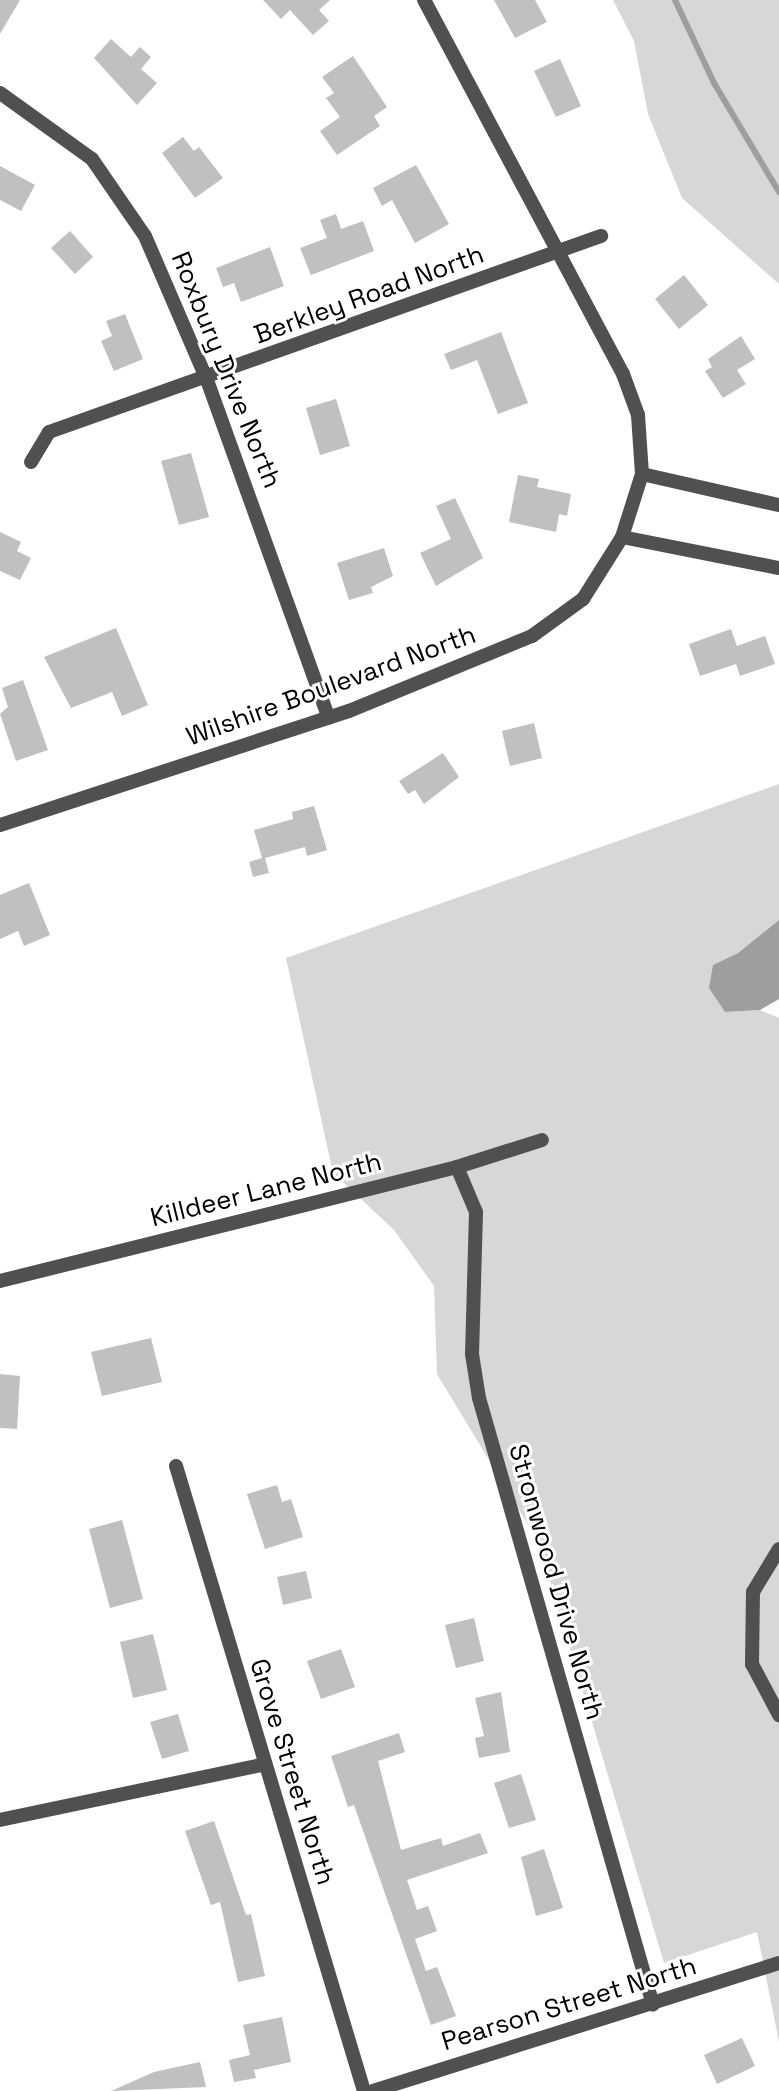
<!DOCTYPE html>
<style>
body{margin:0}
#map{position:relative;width:779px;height:2091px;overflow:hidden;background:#fff;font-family:"Space Grotesk",sans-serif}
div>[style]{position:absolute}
.green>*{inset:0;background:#d7d7d7}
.water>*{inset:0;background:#9e9e9e}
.stream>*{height:6px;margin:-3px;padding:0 3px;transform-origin:3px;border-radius:3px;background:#9e9e9e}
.building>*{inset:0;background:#c0c0c0}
.minor>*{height:14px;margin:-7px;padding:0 7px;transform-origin:7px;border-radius:7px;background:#505050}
span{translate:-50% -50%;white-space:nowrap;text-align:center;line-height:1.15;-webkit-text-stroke:6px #fff;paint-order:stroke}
.street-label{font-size:26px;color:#000}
</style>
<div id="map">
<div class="green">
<div style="clip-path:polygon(613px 0,779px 0,779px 284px,682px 198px,648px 114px,634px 41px)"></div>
<div style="clip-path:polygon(779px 784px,779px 920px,738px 953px,713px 965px,725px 1012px,760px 1010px,779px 1018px,779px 2042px,757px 1932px,664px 1963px,538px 1541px,437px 1374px,434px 1286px,394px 1230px,333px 1173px,286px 958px)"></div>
</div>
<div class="water">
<div style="clip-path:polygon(779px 920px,779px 999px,760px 1010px,725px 1012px,709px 988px,713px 965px,738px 953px)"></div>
</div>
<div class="stream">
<div style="left:675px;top:0;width:92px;rotate:64.8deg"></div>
<div style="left:714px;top:83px;width:127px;rotate:59.2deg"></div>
</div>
<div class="building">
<div style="clip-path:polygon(0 0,20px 0,0 34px)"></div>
<div style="clip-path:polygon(263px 0,330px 0,319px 10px,329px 21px,313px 35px,290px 10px,281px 19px)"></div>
<div style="clip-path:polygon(494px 0,535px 0,547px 22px,515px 38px)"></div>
<div style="clip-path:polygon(111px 39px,131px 57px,140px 47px,151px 57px,141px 69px,157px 83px,137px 105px,94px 58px)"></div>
<div style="clip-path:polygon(353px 56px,387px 107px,374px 116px,380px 126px,337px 155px,320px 131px,340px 117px,326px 98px,334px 93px,322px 77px)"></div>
<div style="clip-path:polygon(560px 59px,581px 106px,556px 117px,534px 71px)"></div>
<div style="clip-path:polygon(183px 137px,194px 151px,199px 147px,223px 178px,195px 198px,162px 153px)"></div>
<div style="clip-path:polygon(416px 165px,449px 224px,415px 243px,392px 200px,382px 206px,373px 188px)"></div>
<div style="clip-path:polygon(0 166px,35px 185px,21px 211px,0 200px)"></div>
<div style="clip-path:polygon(336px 214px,341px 229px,363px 221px,374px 251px,311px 275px,300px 248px,327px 238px,320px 220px)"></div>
<div style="clip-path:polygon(70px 231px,93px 257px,75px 274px,51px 248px)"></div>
<div style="clip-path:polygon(270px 247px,284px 286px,241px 302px,234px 283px,223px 287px,216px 268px)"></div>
<div style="clip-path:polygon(684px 275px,708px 305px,679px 329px,655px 299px)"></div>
<div style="clip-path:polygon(125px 314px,143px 359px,114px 371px,101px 341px,112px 336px,106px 321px)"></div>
<div style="clip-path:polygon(501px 332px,528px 403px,498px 414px,477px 360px,451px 370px,444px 354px)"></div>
<div style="clip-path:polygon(741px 336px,755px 359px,737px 370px,746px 384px,723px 398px,705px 371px,712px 367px,708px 359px)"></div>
<div style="clip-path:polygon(336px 399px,350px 446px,320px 455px,306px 408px)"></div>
<div style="clip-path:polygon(191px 453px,209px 517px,179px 525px,161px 461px)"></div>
<div style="clip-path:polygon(518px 475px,539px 479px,537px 487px,571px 494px,567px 516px,559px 514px,556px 532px,509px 522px)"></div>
<div style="clip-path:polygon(455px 498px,483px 558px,436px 586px,420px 553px,451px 539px,436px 506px)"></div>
<div style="clip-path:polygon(0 532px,21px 542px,17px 551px,31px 558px,20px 580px,0 571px)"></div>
<div style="clip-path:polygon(384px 548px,393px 576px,371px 587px,373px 593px,349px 600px,337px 563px)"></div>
<div style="clip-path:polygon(116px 628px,148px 705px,122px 716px,112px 692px,71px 708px,44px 657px)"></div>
<div style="clip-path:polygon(731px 629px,737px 646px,765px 636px,775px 664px,740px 676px,736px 664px,700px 676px,689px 644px)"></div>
<div style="clip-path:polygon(23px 680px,48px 750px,16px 761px,0 714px,8px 707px,2px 688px)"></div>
<div style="clip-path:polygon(534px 723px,542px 758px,510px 766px,502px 731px)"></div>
<div style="clip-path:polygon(443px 753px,459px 777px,424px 804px,415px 790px,408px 794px,399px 781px)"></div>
<div style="clip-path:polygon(314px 806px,327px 850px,307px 856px,305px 847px,265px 858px,269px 873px,253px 877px,249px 862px,262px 858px,254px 830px,293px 819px,292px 812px)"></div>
<div style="clip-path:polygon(29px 883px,50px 935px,24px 946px,18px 931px,0 939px,0 895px)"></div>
<div style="clip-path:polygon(151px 1338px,162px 1382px,102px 1396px,91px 1352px)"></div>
<div style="clip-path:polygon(0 1374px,20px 1376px,17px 1429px,0 1428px)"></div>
<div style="clip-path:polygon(277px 1485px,282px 1502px,291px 1499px,303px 1537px,265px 1549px,247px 1494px)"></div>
<div style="clip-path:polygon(122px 1520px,143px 1599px,110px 1608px,89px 1529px)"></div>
<div style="clip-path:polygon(306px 1571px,312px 1598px,283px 1605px,277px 1577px)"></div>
<div style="clip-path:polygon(474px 1618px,484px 1661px,456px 1668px,445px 1625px)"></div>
<div style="clip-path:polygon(153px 1634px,167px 1690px,133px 1698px,120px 1642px)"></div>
<div style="clip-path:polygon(341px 1649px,355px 1687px,321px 1699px,307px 1661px)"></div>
<div style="clip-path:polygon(501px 1692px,510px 1752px,479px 1758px,475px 1738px,484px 1736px,475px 1698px)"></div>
<div style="clip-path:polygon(178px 1714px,189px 1751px,162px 1759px,150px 1722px)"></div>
<div style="clip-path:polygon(399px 1733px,405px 1752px,378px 1761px,401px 1850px,441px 1838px,443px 1846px,480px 1833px,488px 1853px,407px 1880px,417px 1910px,428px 1906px,437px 1931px,415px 1939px,426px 1971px,437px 1967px,456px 2016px,431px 2025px,354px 1805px,348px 1807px,331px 1756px)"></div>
<div style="clip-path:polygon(521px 1774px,536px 1820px,509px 1828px,494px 1783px)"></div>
<div style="clip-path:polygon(214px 1821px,246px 1915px,251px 1914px,265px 1976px,238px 1982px,220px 1902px,211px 1905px,185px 1831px)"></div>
<div style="clip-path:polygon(544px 1849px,563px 1908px,536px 1916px,521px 1857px)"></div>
<div style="clip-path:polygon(282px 2017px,291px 2062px,254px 2070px,256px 2078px,234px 2082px,229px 2060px,250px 2055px,243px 2025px)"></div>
<div style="clip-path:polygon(742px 2038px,755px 2066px,717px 2084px,704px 2055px)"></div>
<div style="clip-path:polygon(200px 2062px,206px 2087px,111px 2091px,154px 2072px)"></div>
</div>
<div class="minor">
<div style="left:0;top:93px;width:113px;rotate:35.7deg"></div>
<div style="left:92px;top:159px;width:93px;rotate:55.5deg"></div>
<div style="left:145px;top:236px;width:157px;rotate:66.7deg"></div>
<div style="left:207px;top:380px;width:359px;rotate:70.2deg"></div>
<div style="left:31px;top:462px;width:35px;rotate:-59deg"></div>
<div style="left:49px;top:432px;width:586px;rotate:-19.55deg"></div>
<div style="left:642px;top:474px;width:140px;rotate:12.8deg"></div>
<div style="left:622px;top:537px;width:160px;rotate:11.2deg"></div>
<div style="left:0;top:825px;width:367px;rotate:-18.1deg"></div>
<div style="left:349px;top:711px;width:198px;rotate:-22.3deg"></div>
<div style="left:532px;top:636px;width:63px;rotate:-36deg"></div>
<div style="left:583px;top:599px;width:73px;rotate:-57.8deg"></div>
<div style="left:622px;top:537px;width:66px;rotate:-72.4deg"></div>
<div style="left:642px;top:474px;width:59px;rotate:-93.9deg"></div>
<div style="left:638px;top:415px;width:44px;rotate:-110.1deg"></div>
<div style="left:623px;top:374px;width:424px;rotate:-118deg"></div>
<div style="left:457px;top:1167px;width:49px;rotate:67.1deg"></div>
<div style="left:476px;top:1212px;width:142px;rotate:91.6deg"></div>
<div style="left:472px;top:1354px;width:45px;rotate:81deg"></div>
<div style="left:479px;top:1398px;width:631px;rotate:74deg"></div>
<div style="left:0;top:1281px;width:471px;rotate:-14deg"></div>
<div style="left:457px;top:1167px;width:89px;rotate:-17.6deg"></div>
<div style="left:176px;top:1466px;width:653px;rotate:73.26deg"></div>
<div style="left:779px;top:1549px;width:50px;rotate:121.2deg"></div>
<div style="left:753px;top:1592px;width:72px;rotate:90.8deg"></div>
<div style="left:752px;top:1664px;width:58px;rotate:62.1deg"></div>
<div style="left:0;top:1820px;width:271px;rotate:-11.9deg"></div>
<div style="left:373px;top:2091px;width:426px;rotate:-17.5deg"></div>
</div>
<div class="street-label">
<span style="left:369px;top:295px;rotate:-20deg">Berkley Road North</span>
<span style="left:226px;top:370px;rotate:68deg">Roxbury Drive North</span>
<span style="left:331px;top:686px;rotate:-20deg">Wilshire Boulevard North</span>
<span style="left:266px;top:1190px;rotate:-14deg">Killdeer Lane North</span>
<span style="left:556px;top:1582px;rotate:74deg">Stronwood Drive North</span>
<span style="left:292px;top:1772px;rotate:73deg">Grove Street North</span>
<span style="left:569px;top:2004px;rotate:-17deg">Pearson Street North</span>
</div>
</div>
